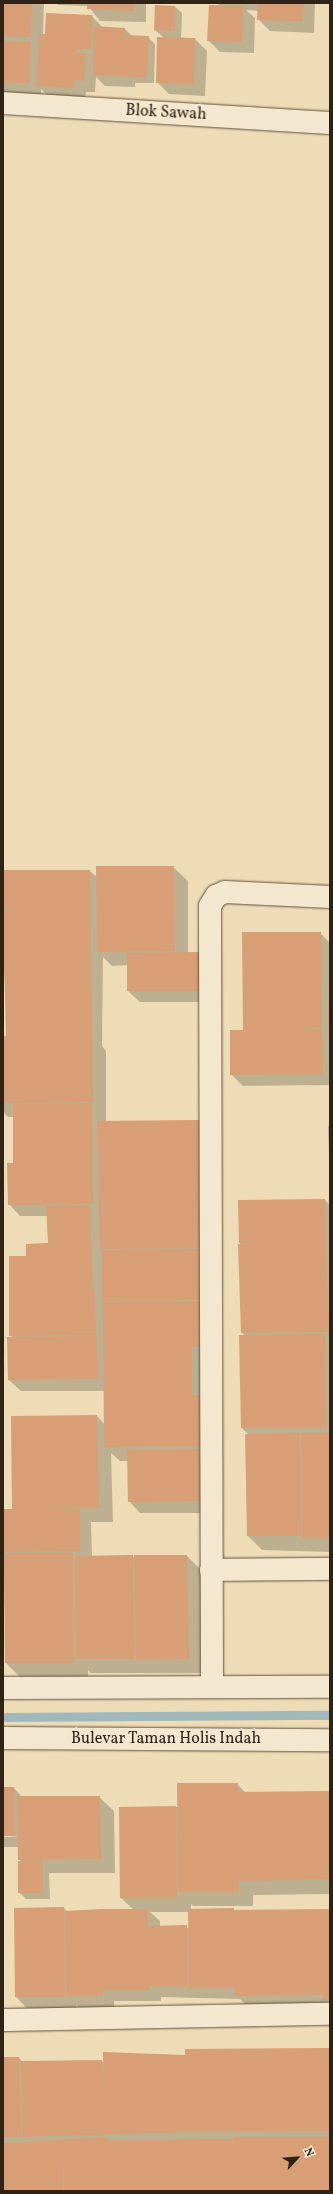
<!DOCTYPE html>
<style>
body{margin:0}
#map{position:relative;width:333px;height:2194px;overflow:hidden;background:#eddcb5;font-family:Vollkorn,serif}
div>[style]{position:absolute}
.shadow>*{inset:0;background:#0003}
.stream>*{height:9px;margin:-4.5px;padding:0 4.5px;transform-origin:4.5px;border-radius:4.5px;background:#a0b8ba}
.building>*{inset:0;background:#d89e76}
.roads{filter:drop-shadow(0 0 1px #5f503d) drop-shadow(0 0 1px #5f503d)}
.minor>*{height:22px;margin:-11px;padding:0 11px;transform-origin:11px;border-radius:11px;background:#f3e8cf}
span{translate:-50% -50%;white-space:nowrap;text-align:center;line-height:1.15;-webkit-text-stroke:4px #f3e8cf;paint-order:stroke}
.street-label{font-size:16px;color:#302215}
.frame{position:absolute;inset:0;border:4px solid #302215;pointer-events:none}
.north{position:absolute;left:277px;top:2138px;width:40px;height:40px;-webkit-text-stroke:3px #f3e8cf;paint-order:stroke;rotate:64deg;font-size:11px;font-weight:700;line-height:16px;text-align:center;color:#302215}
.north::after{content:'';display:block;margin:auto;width:14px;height:18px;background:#302215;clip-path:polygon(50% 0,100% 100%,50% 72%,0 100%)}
</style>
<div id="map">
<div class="shadow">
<div style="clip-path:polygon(3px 3px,44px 3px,43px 35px,92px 16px,103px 28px,125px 29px,132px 36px,148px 37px,155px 44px,154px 83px,135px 83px,135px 87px,105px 86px,96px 77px,95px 92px,86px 92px,85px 99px,49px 97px,41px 89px,41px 95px,3px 93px)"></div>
<div style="clip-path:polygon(55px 3px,146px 3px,146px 22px,100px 21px,88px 6px,58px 5px)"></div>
<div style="clip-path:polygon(217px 3px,315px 3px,314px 33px,270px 31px,258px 19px,258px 11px,246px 10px,255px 18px,254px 53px,220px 52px,208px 40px,220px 6px)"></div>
<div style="clip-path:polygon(175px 7px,182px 13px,181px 39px,195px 39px,207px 51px,205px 96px,169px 94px,157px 82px,164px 38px,155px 30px)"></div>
<div style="clip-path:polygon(173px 867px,188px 881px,188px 953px,198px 953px,210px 965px,211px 1002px,140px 1002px,128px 991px,128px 965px,112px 966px,103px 957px,102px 1046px,106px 1051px,106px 1122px,201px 1121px,222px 1411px,223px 1460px,217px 1460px,220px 1513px,140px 1513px,129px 1501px,128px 1461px,120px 1461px,111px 1453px,113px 1522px,91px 1522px,92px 1557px,187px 1556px,201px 1570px,203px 1673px,91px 1673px,88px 1670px,88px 1677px,20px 1677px,6px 1663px,3px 1510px,15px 1510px,13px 1508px,97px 1416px,105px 1425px,105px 1391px,21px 1391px,9px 1380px,13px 1338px,10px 1335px,27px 1257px,49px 1244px,48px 1216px,20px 1216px,9px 1204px,16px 1164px,14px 1117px,8px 1117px,3px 1112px,3px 1037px,9px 1037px,3px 958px,3px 871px,90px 871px,97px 877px)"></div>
<div style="clip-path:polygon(320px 933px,330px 943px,330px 1085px,243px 1086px,231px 1074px,244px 1031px)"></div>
<div style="clip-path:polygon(325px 1200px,330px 1205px,330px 1552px,262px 1550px,248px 1536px,249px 1435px,242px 1428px,240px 1336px,246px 1336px,242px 1333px,239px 1201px)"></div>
<div style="clip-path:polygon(evenodd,237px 1784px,246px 1793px,330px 1792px,330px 1894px,253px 1895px,253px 1906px,193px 1906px,191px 1904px,191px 1910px,330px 1910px,330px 2006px,248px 2007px,240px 1999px,161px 1997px,161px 2001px,114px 2001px,114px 2007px,79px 2008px,76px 2005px,76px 2008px,28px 2009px,16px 1997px,64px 1908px,67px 1912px,134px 1910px,121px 1898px,120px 1808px,178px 1807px,237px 1784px,150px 1912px,189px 1912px,189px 1928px,160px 1927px,160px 1921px,150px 1912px)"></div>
<div style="clip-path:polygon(3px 1788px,14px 1788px,22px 1797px,99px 1797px,114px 1811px,115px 1873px,49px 1873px,50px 1899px,26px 1899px,19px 1892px,21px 1862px,19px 1859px,19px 1847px,3px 1847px,3px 1837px,19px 1837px,3px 1835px)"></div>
<div style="clip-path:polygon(330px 2049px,330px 2191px,3px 2191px,3px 2058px,19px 2058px,23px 2062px,102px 2061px,104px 2063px,186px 2056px)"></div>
</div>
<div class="stream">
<div style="left:6px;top:1717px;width:324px;rotate:-0.4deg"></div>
</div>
<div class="building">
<div style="clip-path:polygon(3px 3px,32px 3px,31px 37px,3px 36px)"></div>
<div style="clip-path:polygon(87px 3px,135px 3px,134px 11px,87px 9px)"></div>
<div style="clip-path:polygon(258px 3px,304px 3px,303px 21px,257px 20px)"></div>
<div style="clip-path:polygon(155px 5px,175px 6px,175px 31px,154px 30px)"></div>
<div style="clip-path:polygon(209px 5px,243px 6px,242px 42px,207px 41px)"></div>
<div style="clip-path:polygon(46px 13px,92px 15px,91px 49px,75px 49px,76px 53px,86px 53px,84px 81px,75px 80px,74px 88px,37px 86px,39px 34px,45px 34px)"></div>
<div style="clip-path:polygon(94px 26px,125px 28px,125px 35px,149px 36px,147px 77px,93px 75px)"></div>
<div style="clip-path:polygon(157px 37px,195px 38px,194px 84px,156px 83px)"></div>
<div style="clip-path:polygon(3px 41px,31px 42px,29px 83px,3px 82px)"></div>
<div style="clip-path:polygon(96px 866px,174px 866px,175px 951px,97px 952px)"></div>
<div style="clip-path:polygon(3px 870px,90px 870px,93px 1102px,3px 1103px,3px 1036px,6px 1036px,3px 911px,21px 911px,3px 910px)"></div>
<div style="clip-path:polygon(242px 932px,321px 932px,322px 1028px,285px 1029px,322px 1029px,323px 1074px,230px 1075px,230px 1030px,243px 1030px)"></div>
<div style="clip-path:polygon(199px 952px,199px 991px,127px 991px,127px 953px)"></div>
<div style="clip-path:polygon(328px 1000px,330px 1000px,330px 1043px,329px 1043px)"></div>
<div style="clip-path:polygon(92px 1103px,93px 1204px,8px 1205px,7px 1163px,13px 1163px,13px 1104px)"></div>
<div style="clip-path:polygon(201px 1120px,205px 1248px,100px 1249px,97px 1121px)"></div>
<div style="clip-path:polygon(328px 1126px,330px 1126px,330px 1156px,329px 1156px)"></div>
<div style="clip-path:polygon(325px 1199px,329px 1332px,241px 1333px,238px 1244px,263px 1243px,239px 1243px,238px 1200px)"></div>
<div style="clip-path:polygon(90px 1205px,93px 1290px,45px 1291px,95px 1290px,96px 1335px,9px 1336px,9px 1256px,26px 1256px,26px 1244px,48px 1243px,46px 1206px)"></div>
<div style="clip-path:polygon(202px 1249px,203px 1300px,102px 1301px,102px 1250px)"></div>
<div style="clip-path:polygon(201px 1301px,201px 1347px,192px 1347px,192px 1395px,147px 1396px,208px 1395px,209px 1446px,104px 1447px,103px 1302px)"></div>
<div style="clip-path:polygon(325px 1334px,327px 1428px,241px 1428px,239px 1335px)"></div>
<div style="clip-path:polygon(97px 1336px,98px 1379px,8px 1380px,7px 1337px)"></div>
<div style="clip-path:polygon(97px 1415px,99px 1508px,12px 1509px,11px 1416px)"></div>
<div style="clip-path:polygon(300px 1433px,301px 1536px,247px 1536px,245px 1434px)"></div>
<div style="clip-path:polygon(301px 1433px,330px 1433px,330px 1538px,302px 1538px)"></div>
<div style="clip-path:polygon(208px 1449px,208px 1501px,128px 1502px,127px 1450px)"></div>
<div style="clip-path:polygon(3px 1509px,80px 1509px,80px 1551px,3px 1552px)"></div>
<div style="clip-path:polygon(4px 1553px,73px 1553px,74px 1663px,5px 1663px)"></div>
<div style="clip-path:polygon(133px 1555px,135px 1659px,76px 1659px,75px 1556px)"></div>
<div style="clip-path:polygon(134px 1555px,187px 1555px,189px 1659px,136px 1660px)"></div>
<div style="clip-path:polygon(177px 1783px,238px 1783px,238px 1844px,238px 1792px,330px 1791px,330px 1879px,239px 1881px,239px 1892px,178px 1892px)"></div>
<div style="clip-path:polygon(3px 1787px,14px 1787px,14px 1836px,3px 1836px)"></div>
<div style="clip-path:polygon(17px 1796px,100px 1796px,101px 1859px,18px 1860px)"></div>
<div style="clip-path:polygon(176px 1806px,177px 1898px,120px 1898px,119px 1807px)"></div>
<div style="clip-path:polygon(43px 1860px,43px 1893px,18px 1893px,18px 1861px)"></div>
<div style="clip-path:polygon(64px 1907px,65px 1997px,15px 1997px,14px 1908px)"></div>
<div style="clip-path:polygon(234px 1908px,235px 1988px,189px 1988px,188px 1909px)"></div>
<div style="clip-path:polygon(102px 1909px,148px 1909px,148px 1926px,187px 1925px,188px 1986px,149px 1986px,149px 1990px,103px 1990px,103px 1996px,66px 1996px,65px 1911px)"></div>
<div style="clip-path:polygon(330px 1909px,330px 2000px,323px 2000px,323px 1995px,235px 1996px,234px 1910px)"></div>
<div style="clip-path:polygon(330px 2048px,330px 2131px,186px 2132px,185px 2104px,186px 2132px,22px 2137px,21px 2061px,102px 2060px,103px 2097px,103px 2052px,185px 2055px,185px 2049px)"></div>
<div style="clip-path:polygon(3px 2057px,19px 2057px,21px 2137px,3px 2137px)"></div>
<div style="clip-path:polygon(107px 2137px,107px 2140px,146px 2140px,234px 2139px,234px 2137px,330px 2137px,330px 2191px,190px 2191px,190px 2167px,190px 2191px,147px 2191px,147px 2180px,147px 2191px,64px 2191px,63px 2148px,63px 2191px,3px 2191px,3px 2143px)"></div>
</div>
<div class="roads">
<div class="minor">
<div style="left:3px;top:103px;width:328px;rotate:3.5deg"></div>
<div style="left:211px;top:1570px;width:119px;rotate:-0.5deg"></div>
<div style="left:212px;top:1687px;width:781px;rotate:-90.15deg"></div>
<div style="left:210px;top:906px;width:12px;rotate:-59deg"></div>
<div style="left:216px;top:896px;width:10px;rotate:-24deg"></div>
<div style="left:225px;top:892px;width:105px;rotate:2.7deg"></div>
<div style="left:3px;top:1688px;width:327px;rotate:-0.2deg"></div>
<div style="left:3px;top:1738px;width:327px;rotate:0.4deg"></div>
<div style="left:3px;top:2020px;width:327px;rotate:-1.1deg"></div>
</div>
</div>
<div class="street-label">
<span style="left:166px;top:113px;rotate:3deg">Blok Sawah</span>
<span style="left:166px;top:1739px">Bulevar Taman Holis Indah</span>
</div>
<div class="frame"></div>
<div class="north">N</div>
</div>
